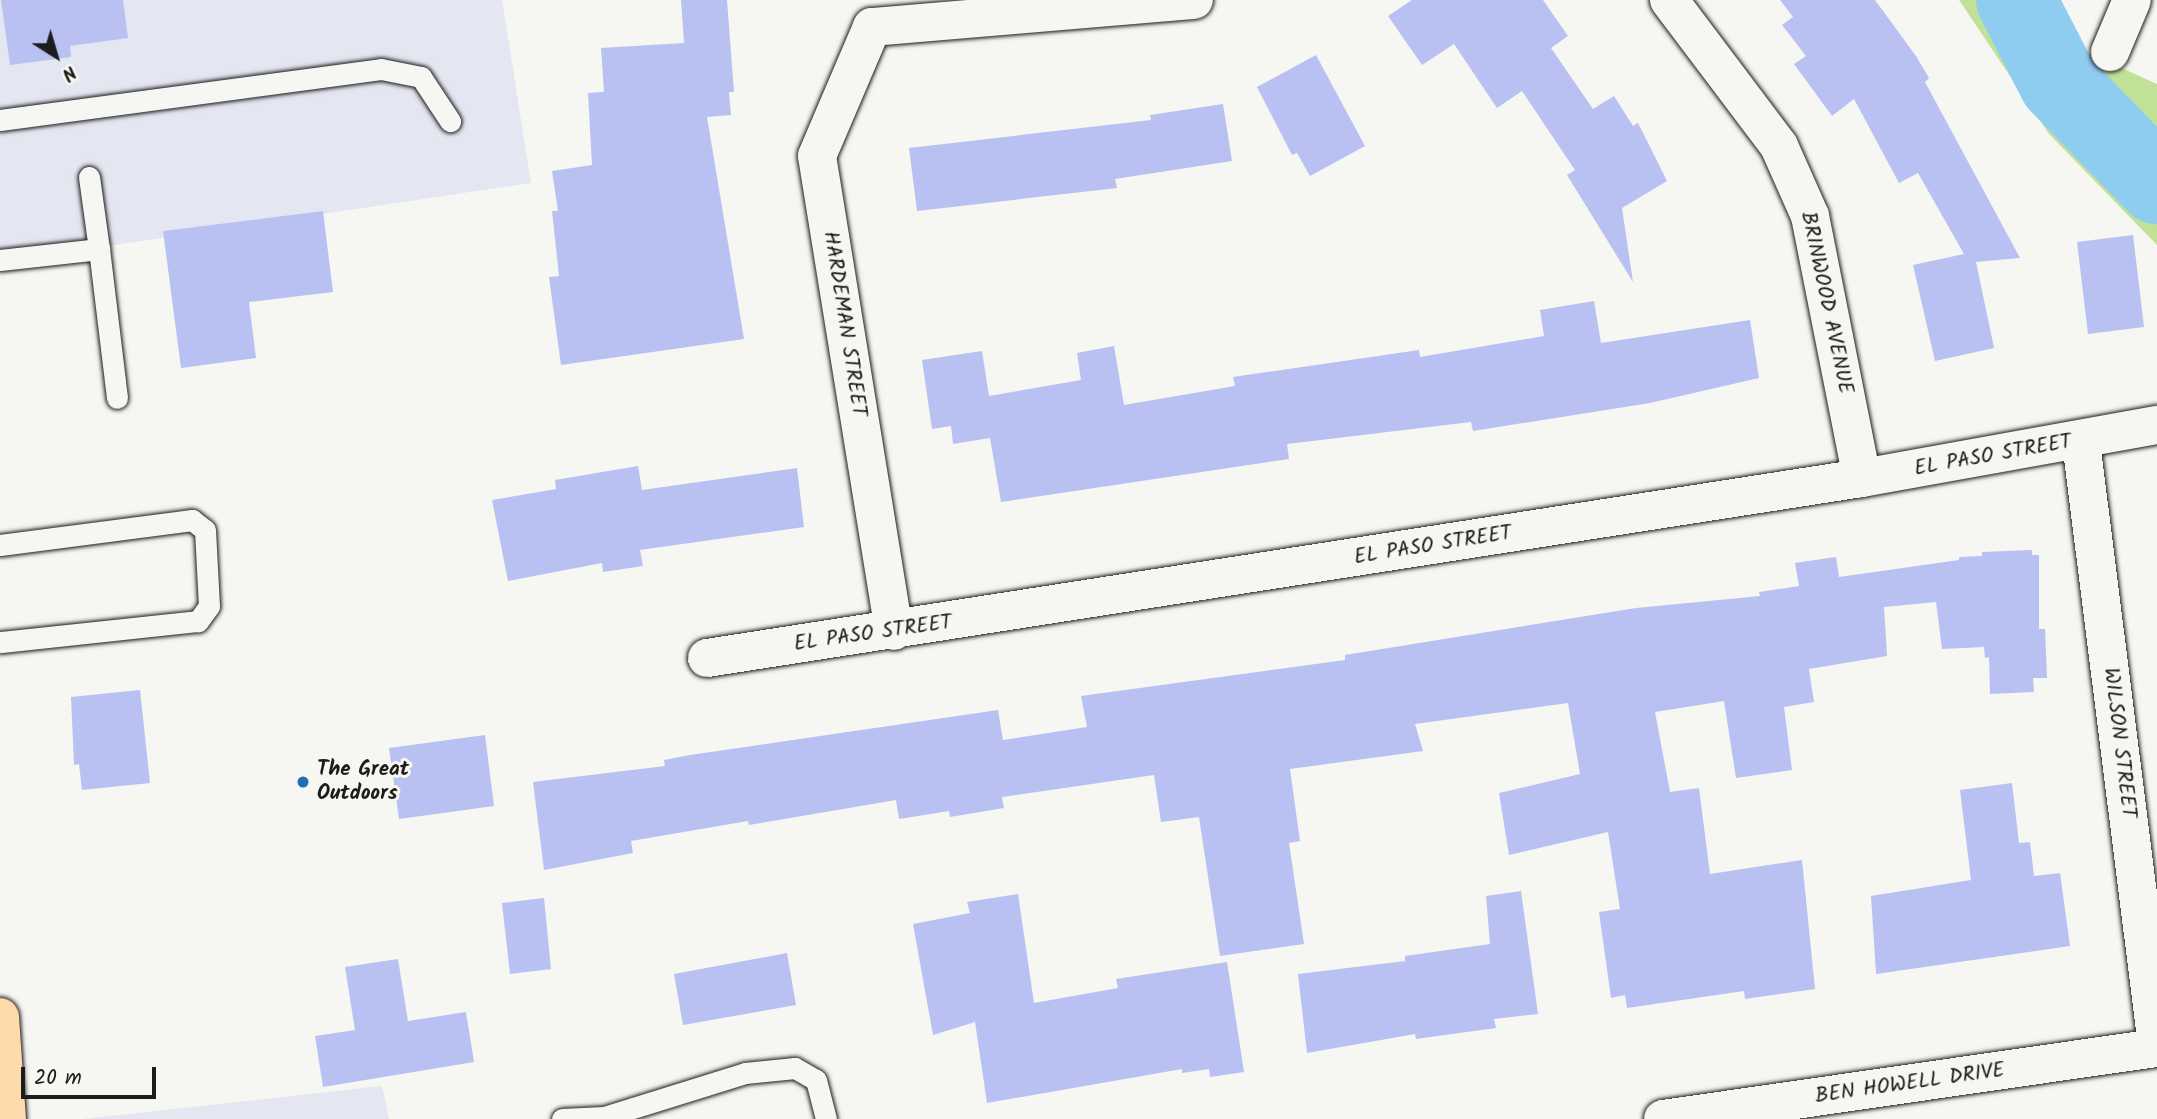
<!DOCTYPE html>
<style>
body{margin:0}
#map{position:relative;width:2157px;height:1119px;overflow:hidden;background:#f6f6f2;font-family:Kalam,sans-serif}
div>[style]{position:absolute}
.built>*{inset:0;background:#e4e6f2}
.green>*{inset:0;background:#c1e199}
.river>*{height:80px;margin:-40px;padding:0 40px;transform-origin:40px;border-radius:40px;background:#8fcdf0}
.building>*{inset:0;background:#b9c1f2}
.roads{filter:drop-shadow(0 0 2px #1c1c1c) drop-shadow(0 0 2px #1c1c1c)}
.service>*{height:21px;margin:-10.5px;padding:0 10.5px;transform-origin:10.5px;border-radius:10.5px;background:#f6f6f2}
.minor>*{height:38px;margin:-19px;padding:0 19px;transform-origin:19px;border-radius:19px;background:#f6f6f2}
.primary>*{height:38px;margin:-19px;padding:0 19px;transform-origin:19px;border-radius:19px;background:#fddbac}
.dots>*{width:19px;height:19px;translate:-50% -50%;box-sizing:border-box;border:4px solid #f6f6f2;border-radius:50%}
span{translate:-50% -50%;white-space:nowrap;text-align:center;line-height:1.15;-webkit-text-stroke:6px #f6f6f2;paint-order:stroke}
.street-label{font-size:21px;color:#1c1c1c}
.poi-label{font-size:21px;color:#1c1c1c;font-weight:700}
.left{translate:0 -50%;text-align:left}
.north{position:absolute;left:21px;top:21px;width:70px;height:70px;-webkit-text-stroke:5px #f6f6f2;paint-order:stroke;rotate:143deg;font-size:19px;font-weight:700;line-height:28px;text-align:center;color:#1c1c1c}
.north::after{content:'';display:block;margin:auto;width:24px;height:32px;background:#1c1c1c;clip-path:polygon(50% 0,100% 100%,50% 72%,0 100%)}
.scale{position:absolute;left:21px;top:1067px;width:135px;height:32px;box-sizing:border-box;border:4px solid #1c1c1c;border-top:0;padding-left:9px;font-size:21px;line-height:24px;white-space:nowrap;color:#1c1c1c;-webkit-text-stroke:5px #f6f6f2;paint-order:stroke}
</style>
<div id="map">
<div class="built">
<div style="clip-path:polygon(0 0,502px 0,531px 183px,0 262px)"></div>
<div style="clip-path:polygon(382px 1086px,389px 1119px,83px 1119px)"></div>
</div>
<div class="green">
<div style="clip-path:polygon(1959px 0,2052px 0,2077px 48px,2157px 84px,2157px 245px,2049px 134px)"></div>
</div>
<div class="river">
<div style="left:2016px;top:0;width:93px;rotate:62.6deg"></div>
<div style="left:2059px;top:83px;width:141px;rotate:45.9deg"></div>
</div>
<div class="building">
<div style="clip-path:polygon(1px 0,123px 0,128px 38px,70px 46px,71px 57px,10px 65px)"></div>
<div style="clip-path:polygon(681px 0,727px 0,734px 92px,729px 92px,731px 115px,707px 117px,744px 339px,561px 365px,549px 277px,559px 276px,552px 211px,558px 211px,552px 171px,592px 165px,588px 93px,604px 92px,601px 48px,684px 43px)"></div>
<div style="clip-path:polygon(1412px 0,1543px 0,1568px 36px,1551px 48px,1593px 109px,1614px 96px,1633px 126px,1638px 123px,1667px 181px,1622px 208px,1633px 282px,1567px 175px,1575px 170px,1522px 91px,1497px 108px,1454px 44px,1422px 65px,1388px 16px)"></div>
<div style="clip-path:polygon(1780px 0,1875px 0,1916px 56px,1929px 78px,1925px 82px,2020px 258px,1976px 262px,1994px 348px,1935px 361px,1913px 265px,1964px 254px,1918px 173px,1899px 183px,1854px 99px,1832px 116px,1794px 64px,1806px 56px,1782px 25px,1793px 17px)"></div>
<div style="clip-path:polygon(1316px 55px,1365px 146px,1310px 176px,1297px 153px,1292px 155px,1257px 87px)"></div>
<div style="clip-path:polygon(1223px 104px,1232px 161px,1115px 179px,1117px 188px,917px 211px,909px 148px,1151px 120px,1150px 115px)"></div>
<div style="clip-path:polygon(323px 211px,333px 292px,249px 302px,256px 358px,181px 368px,163px 231px)"></div>
<div style="clip-path:polygon(2133px 235px,2144px 327px,2088px 334px,2077px 242px)"></div>
<div style="clip-path:polygon(1594px 301px,1601px 343px,1750px 320px,1759px 378px,1650px 403px,1473px 431px,1471px 422px,1287px 444px,1289px 459px,1001px 502px,990px 438px,953px 444px,951px 426px,932px 429px,922px 360px,982px 351px,989px 396px,1081px 380px,1077px 353px,1114px 346px,1124px 405px,1235px 386px,1233px 377px,1419px 350px,1420px 357px,1544px 336px,1540px 310px)"></div>
<div style="clip-path:polygon(638px 466px,642px 490px,797px 468px,804px 527px,640px 550px,643px 566px,603px 572px,602px 563px,508px 581px,492px 500px,556px 489px,555px 480px)"></div>
<div style="clip-path:polygon(2032px 550px,2032px 555px,2039px 555px,2039px 629px,2045px 629px,2047px 678px,2033px 678px,2034px 692px,1990px 694px,1989px 657px,1985px 658px,1984px 647px,1942px 649px,1936px 602px,1884px 607px,1887px 656px,1809px 669px,1814px 702px,1784px 707px,1792px 770px,1736px 778px,1724px 701px,1655px 712px,1670px 792px,1699px 788px,1710px 874px,1802px 860px,1815px 989px,1745px 999px,1744px 991px,1627px 1008px,1625px 995px,1611px 998px,1599px 912px,1620px 909px,1608px 832px,1509px 855px,1499px 793px,1580px 774px,1568px 703px,1415px 724px,1423px 751px,1290px 769px,1300px 841px,1289px 843px,1304px 944px,1220px 956px,1199px 817px,1161px 822px,1154px 775px,1002px 797px,1004px 808px,950px 817px,949px 811px,899px 819px,896px 800px,749px 825px,748px 821px,631px 841px,633px 853px,544px 870px,533px 782px,665px 766px,664px 760px,690px 755px,998px 710px,1003px 740px,1087px 727px,1081px 696px,1345px 660px,1345px 655px,1636px 608px,1760px 596px,1759px 592px,1799px 586px,1795px 563px,1836px 557px,1839px 577px,1959px 560px,1959px 557px,1982px 556px,1982px 552px)"></div>
<div style="clip-path:polygon(140px 690px,150px 783px,82px 790px,79px 764px,74px 765px,71px 697px)"></div>
<div style="clip-path:polygon(485px 735px,494px 806px,399px 819px,389px 748px)"></div>
<div style="clip-path:polygon(2012px 783px,2019px 843px,2030px 842px,2034px 876px,2060px 873px,2070px 946px,1876px 974px,1871px 896px,1971px 880px,1960px 790px)"></div>
<div style="clip-path:polygon(1521px 891px,1538px 1014px,1494px 1019px,1496px 1028px,1416px 1039px,1415px 1034px,1307px 1053px,1298px 974px,1405px 961px,1405px 956px,1490px 944px,1486px 896px)"></div>
<div style="clip-path:polygon(1018px 894px,1034px 1003px,1118px 988px,1116px 979px,1227px 962px,1244px 1072px,1210px 1077px,1209px 1069px,1182px 1073px,1182px 1069px,987px 1103px,975px 1022px,933px 1035px,913px 924px,970px 913px,967px 902px)"></div>
<div style="clip-path:polygon(544px 898px,551px 969px,510px 974px,502px 903px)"></div>
<div style="clip-path:polygon(787px 953px,796px 1005px,683px 1025px,674px 974px)"></div>
<div style="clip-path:polygon(398px 959px,408px 1021px,466px 1012px,474px 1062px,323px 1087px,315px 1036px,355px 1030px,345px 967px)"></div>
</div>
<div class="roads">
<div class="service">
<div style="left:0;top:120px;width:384px;rotate:-7.6deg"></div>
<div style="left:381px;top:69px;width:41px;rotate:11.3deg"></div>
<div style="left:421px;top:77px;width:53px;rotate:56.6deg"></div>
<div style="left:89px;top:177px;width:73px;rotate:82.1deg"></div>
<div style="left:0;top:260px;width:100px;rotate:-6.3deg"></div>
<div style="left:99px;top:249px;width:150px;rotate:83.1deg"></div>
<div style="left:0;top:545px;width:194px;rotate:-7.4deg"></div>
<div style="left:192px;top:520px;width:16px;rotate:38deg"></div>
<div style="left:205px;top:530px;width:76px;rotate:87deg"></div>
<div style="left:209px;top:606px;width:19px;rotate:126deg"></div>
<div style="left:198px;top:621px;width:199px;rotate:173.9deg"></div>
<div style="left:562px;top:1119px;width:42px;rotate:-2.7deg"></div>
<div style="left:604px;top:1117px;width:148px;rotate:-17.3deg"></div>
<div style="left:745px;top:1073px;width:50px;rotate:-5.7deg"></div>
<div style="left:795px;top:1068px;width:24px;rotate:30deg"></div>
<div style="left:816px;top:1080px;width:40px;rotate:75.6deg"></div>
</div>
<div class="minor">
<div style="left:1669px;top:0;width:183px;rotate:53deg"></div>
<div style="left:1779px;top:146px;width:77px;rotate:66.1deg"></div>
<div style="left:1810px;top:216px;width:267px;rotate:78.8deg"></div>
<div style="left:872px;top:27px;width:140px;rotate:113.1deg"></div>
<div style="left:817px;top:156px;width:481px;rotate:80.8deg"></div>
<div style="left:872px;top:27px;width:323px;rotate:-4.8deg"></div>
<div style="left:2110px;top:52px;width:56px;rotate:-67.1deg"></div>
<div style="left:2081px;top:442px;width:608px;rotate:82.82deg"></div>
<div style="left:707px;top:658px;width:1169px;rotate:-8.86deg"></div>
<div style="left:1862px;top:478px;width:300px;rotate:-10.2deg"></div>
<div style="left:1663px;top:1119px;width:499px;rotate:-8.2deg"></div>
</div>
<div class="primary">
<div style="left:0;top:1017px;width:102px;rotate:86.1deg"></div>
</div>
</div>
<div class="dots">
<div style="left:303px;top:782px;background:#1f6fb2"></div>
</div>
<div class="street-label">
<span style="left:1826px;top:303px;rotate:78deg">BRINWOOD AVENUE</span>
<span style="left:844px;top:324px;rotate:81deg">HARDEMAN STREET</span>
<span style="left:1993px;top:456px;rotate:-10deg">EL PASO STREET</span>
<span style="left:1433px;top:546px;rotate:-9deg">EL PASO STREET</span>
<span style="left:873px;top:634px;rotate:-8deg">EL PASO STREET</span>
<span style="left:2119px;top:743px;rotate:83deg">WILSON STREET</span>
<span style="left:1910px;top:1084px;rotate:-8deg">BEN HOWELL DRIVE</span>
</div>
<div class="poi-label">
<span class="left" style="left:317px;top:782px">The Great<br>Outdoors</span>
</div>
<div class="north">N</div>
<div class="scale">20 m</div>
</div>
